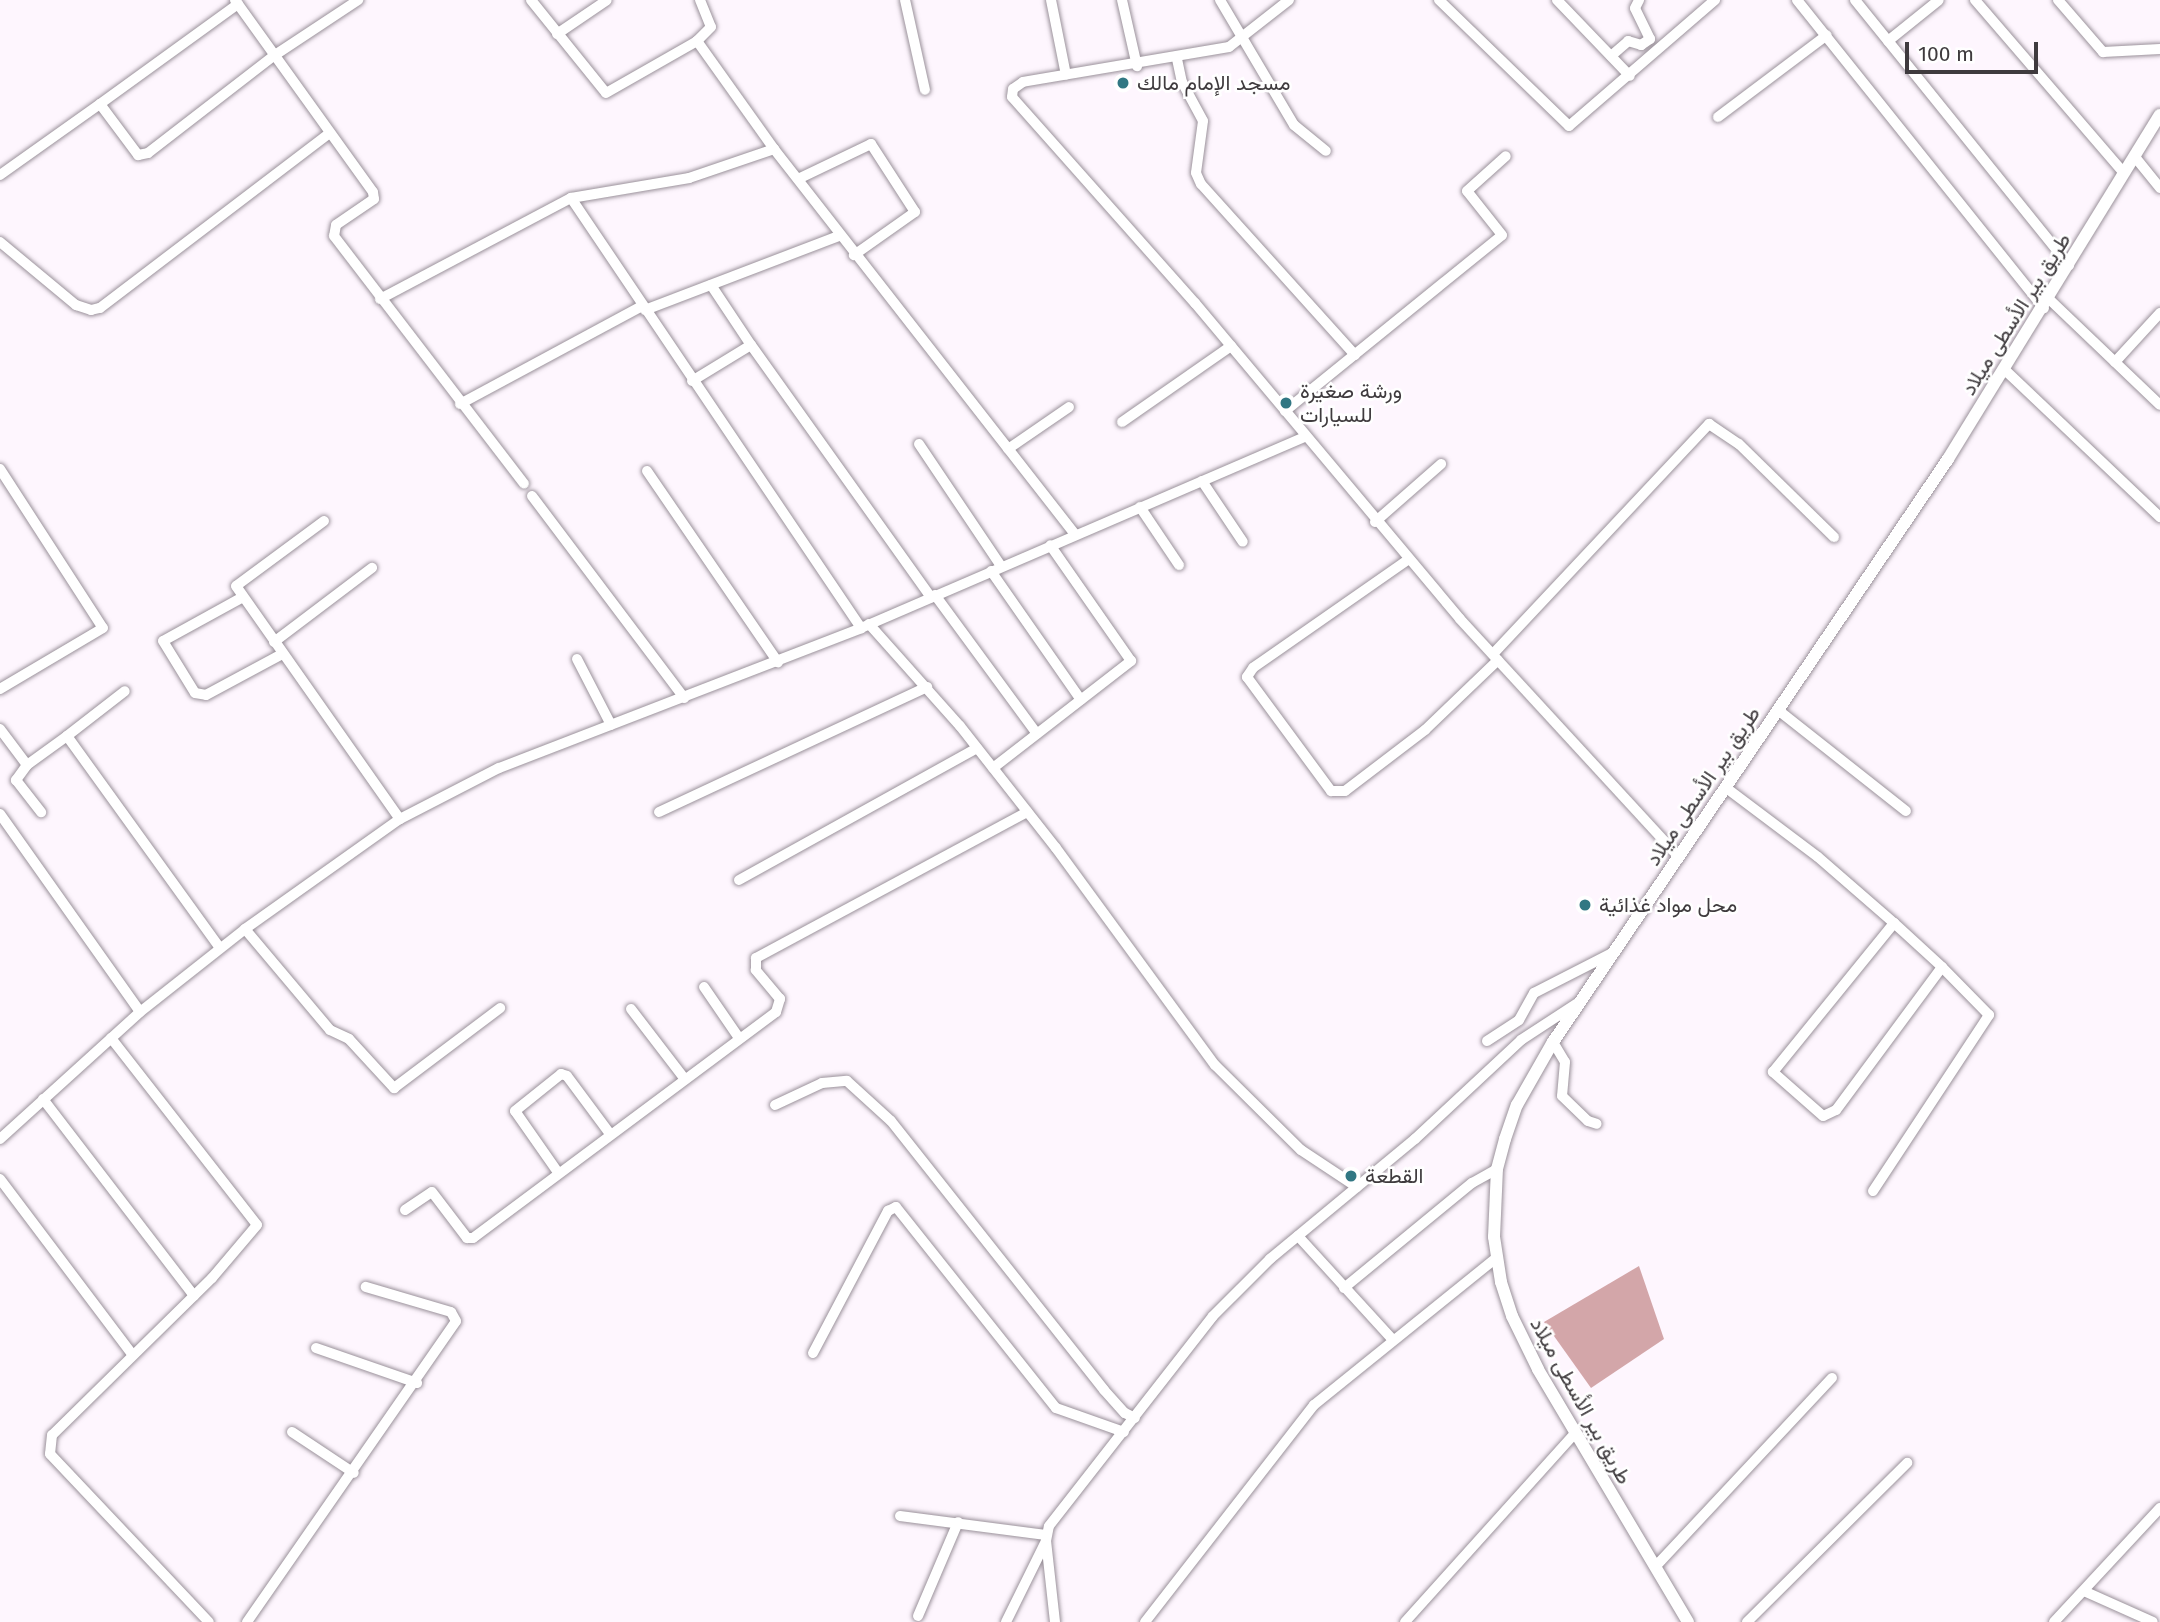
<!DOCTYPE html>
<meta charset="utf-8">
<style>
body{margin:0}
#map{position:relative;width:2160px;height:1622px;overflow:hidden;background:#fef6fe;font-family:"Fira Sans",Vazirmatn,sans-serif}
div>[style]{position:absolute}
.forest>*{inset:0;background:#d3a6a9}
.roads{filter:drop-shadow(0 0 2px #9a919a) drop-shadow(0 0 2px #9a919a)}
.minor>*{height:10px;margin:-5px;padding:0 5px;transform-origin:5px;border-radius:5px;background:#fff}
.major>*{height:12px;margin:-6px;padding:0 6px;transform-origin:6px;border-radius:6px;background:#fff}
.dots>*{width:19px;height:19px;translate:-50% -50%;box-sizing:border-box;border:4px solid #fff;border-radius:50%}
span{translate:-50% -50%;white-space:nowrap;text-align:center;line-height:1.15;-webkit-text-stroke:5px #fff;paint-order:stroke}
.poi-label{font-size:21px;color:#3f3b3e}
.left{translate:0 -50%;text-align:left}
.street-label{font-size:21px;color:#3f3b3e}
.scale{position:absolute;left:1905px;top:42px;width:133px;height:32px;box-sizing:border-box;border:4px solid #3f3b3e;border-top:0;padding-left:9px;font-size:21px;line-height:24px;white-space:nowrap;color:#3f3b3e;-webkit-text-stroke:5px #fff;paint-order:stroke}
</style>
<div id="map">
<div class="forest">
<div style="clip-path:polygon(1639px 1266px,1664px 1339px,1591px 1388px,1544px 1322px)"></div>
</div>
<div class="roads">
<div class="minor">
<div style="left:235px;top:0;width:236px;rotate:54.3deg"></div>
<div style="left:373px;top:192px;width:7px;rotate:82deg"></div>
<div style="left:374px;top:199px;width:46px;rotate:145.6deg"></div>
<div style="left:336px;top:225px;width:11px;rotate:100deg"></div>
<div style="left:334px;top:236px;width:312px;rotate:52.5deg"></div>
<div style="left:531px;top:0;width:119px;rotate:51.1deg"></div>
<div style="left:606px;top:93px;width:105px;rotate:-29.7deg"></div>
<div style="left:700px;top:0;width:29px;rotate:68deg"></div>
<div style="left:711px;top:27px;width:20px;rotate:135deg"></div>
<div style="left:697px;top:41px;width:133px;rotate:54.5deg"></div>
<div style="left:905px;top:0;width:92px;rotate:77.5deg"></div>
<div style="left:1051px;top:0;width:76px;rotate:78.7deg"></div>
<div style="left:1122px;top:0;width:68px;rotate:77.2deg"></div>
<div style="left:1220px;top:0;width:145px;rotate:59.4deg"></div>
<div style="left:1294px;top:125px;width:41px;rotate:39.1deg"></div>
<div style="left:1289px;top:0;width:76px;rotate:141.9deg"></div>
<div style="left:1229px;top:47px;width:209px;rotate:170.4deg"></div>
<div style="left:1023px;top:82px;width:12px;rotate:145deg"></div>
<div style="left:1013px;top:89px;width:8px;rotate:97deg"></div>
<div style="left:1012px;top:97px;width:276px;rotate:48.4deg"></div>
<div style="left:1195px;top:303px;width:412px;rotate:50deg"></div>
<div style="left:1460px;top:619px;width:322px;rotate:47.4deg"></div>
<div style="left:1439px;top:0;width:181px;rotate:44.1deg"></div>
<div style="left:1569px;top:126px;width:193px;rotate:-40.8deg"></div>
<div style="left:1557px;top:0;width:105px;rotate:46.2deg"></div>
<div style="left:1797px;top:0;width:395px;rotate:51.3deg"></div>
<div style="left:1855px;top:0;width:341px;rotate:51.1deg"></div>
<div style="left:1975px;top:0;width:228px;rotate:49.3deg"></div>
<div style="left:2058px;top:0;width:69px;rotate:49.1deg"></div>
<div style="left:2103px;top:52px;width:57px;rotate:-3deg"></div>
<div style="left:238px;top:4px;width:170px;rotate:144.1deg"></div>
<div style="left:100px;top:104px;width:64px;rotate:53.3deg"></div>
<div style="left:138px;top:155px;width:10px;rotate:-11deg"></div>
<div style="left:148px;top:153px;width:160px;rotate:-37.7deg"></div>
<div style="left:275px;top:55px;width:100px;rotate:-33.5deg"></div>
<div style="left:557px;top:34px;width:60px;rotate:-34.2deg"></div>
<div style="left:1888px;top:41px;width:65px;rotate:-38.8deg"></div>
<div style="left:1611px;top:56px;width:23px;rotate:-41deg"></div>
<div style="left:1628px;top:41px;width:14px;rotate:17deg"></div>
<div style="left:1641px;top:45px;width:11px;rotate:-34deg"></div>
<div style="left:1650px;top:39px;width:34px;rotate:-116deg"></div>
<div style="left:1635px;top:8px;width:9px;rotate:-63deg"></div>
<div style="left:1177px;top:59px;width:24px;rotate:78deg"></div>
<div style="left:1182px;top:82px;width:44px;rotate:61.7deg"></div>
<div style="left:1203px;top:121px;width:52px;rotate:97.7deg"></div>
<div style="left:1196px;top:173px;width:12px;rotate:66deg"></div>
<div style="left:1201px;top:184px;width:230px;rotate:48deg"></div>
<div style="left:1718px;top:117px;width:136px;rotate:-37deg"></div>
<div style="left:2135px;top:157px;width:40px;rotate:51deg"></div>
<div style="left:0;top:175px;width:123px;rotate:-35.4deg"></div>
<div style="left:798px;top:179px;width:81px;rotate:-25.6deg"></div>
<div style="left:871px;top:144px;width:81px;rotate:57.1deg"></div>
<div style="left:915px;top:212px;width:75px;rotate:144.8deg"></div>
<div style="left:571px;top:198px;width:519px;rotate:56deg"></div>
<div style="left:0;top:242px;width:99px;rotate:39.7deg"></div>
<div style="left:76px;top:305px;width:16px;rotate:18deg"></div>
<div style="left:91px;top:310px;width:9px;rotate:-13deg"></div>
<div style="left:100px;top:308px;width:289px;rotate:-37.3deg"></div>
<div style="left:711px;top:285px;width:72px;rotate:56.3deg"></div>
<div style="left:380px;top:299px;width:216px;rotate:-27.9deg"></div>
<div style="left:571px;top:198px;width:120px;rotate:-9.6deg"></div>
<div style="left:689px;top:178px;width:90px;rotate:-18.8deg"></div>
<div style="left:774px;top:149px;width:489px;rotate:52deg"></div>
<div style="left:2049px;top:299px;width:153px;rotate:43.7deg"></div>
<div style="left:645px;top:310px;width:208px;rotate:-20.9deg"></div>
<div style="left:2115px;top:362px;width:67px;rotate:-47.4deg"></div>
<div style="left:2005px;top:370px;width:214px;rotate:43.5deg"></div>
<div style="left:692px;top:381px;width:69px;rotate:-31.4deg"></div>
<div style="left:751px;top:345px;width:310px;rotate:54.5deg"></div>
<div style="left:460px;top:404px;width:207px;rotate:-28.3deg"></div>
<div style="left:1285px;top:411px;width:279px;rotate:-39deg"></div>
<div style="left:1502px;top:235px;width:56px;rotate:-128.5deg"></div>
<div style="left:1467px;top:191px;width:52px;rotate:-41.9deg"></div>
<div style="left:1122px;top:422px;width:133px;rotate:-34.9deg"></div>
<div style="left:919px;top:444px;width:147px;rotate:56.1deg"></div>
<div style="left:1008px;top:449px;width:74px;rotate:-34.5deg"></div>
<div style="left:0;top:469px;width:189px;rotate:57.1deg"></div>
<div style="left:103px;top:628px;width:120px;rotate:149.4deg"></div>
<div style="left:647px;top:471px;width:232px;rotate:55.6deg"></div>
<div style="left:1202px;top:481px;width:73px;rotate:56.1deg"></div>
<div style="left:532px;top:496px;width:253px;rotate:53deg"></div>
<div style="left:1140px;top:507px;width:70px;rotate:56.1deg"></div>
<div style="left:324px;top:521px;width:109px;rotate:143.5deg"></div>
<div style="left:236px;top:586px;width:285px;rotate:54.9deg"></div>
<div style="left:1375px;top:522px;width:88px;rotate:-41.3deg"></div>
<div style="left:1409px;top:559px;width:190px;rotate:145.1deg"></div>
<div style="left:1253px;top:668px;width:11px;rotate:124deg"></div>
<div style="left:1247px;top:677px;width:142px;rotate:53.6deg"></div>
<div style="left:1331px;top:791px;width:14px"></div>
<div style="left:1345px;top:791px;width:101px;rotate:-37.3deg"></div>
<div style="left:1425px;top:730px;width:101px;rotate:-43.8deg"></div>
<div style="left:991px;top:571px;width:157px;rotate:55.1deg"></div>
<div style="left:935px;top:595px;width:172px;rotate:53.7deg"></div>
<div style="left:243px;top:597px;width:91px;rotate:151.2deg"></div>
<div style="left:163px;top:641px;width:61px;rotate:58.4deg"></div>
<div style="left:195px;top:693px;width:11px;rotate:10deg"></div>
<div style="left:206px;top:695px;width:86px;rotate:-28.3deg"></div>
<div style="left:869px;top:624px;width:137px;rotate:48.3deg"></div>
<div style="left:960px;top:726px;width:155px;rotate:51.8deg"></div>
<div style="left:1056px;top:848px;width:269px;rotate:53.8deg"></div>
<div style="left:1215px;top:1065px;width:121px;rotate:44.7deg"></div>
<div style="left:1301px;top:1150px;width:67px;rotate:33.5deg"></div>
<div style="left:274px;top:642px;width:123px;rotate:-37.1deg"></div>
<div style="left:1493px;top:654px;width:316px;rotate:-46.8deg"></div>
<div style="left:1709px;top:424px;width:36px;rotate:34deg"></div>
<div style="left:1739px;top:444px;width:133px;rotate:44.4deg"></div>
<div style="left:577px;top:659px;width:74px;rotate:62.7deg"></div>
<div style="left:1778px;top:710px;width:163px;rotate:38.3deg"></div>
<div style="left:0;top:729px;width:45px;rotate:53.1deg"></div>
<div style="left:27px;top:765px;width:49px;rotate:-35.9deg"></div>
<div style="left:67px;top:736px;width:261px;rotate:54.2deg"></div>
<div style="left:67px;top:736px;width:73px;rotate:-37.8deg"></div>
<div style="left:27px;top:765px;width:19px;rotate:126deg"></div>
<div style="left:16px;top:780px;width:41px;rotate:52deg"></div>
<div style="left:993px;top:768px;width:175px;rotate:-37.8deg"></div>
<div style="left:1131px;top:661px;width:141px;rotate:-124.9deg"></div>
<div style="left:1725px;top:787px;width:116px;rotate:37deg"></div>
<div style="left:1818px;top:857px;width:101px;rotate:41deg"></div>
<div style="left:1894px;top:923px;width:65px;rotate:42.5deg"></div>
<div style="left:1942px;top:967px;width:178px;rotate:126.5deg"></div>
<div style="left:1836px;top:1110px;width:14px;rotate:155deg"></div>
<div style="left:1823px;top:1116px;width:67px;rotate:-138.7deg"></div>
<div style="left:1773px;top:1072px;width:192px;rotate:-50.9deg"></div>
<div style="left:659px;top:812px;width:296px;rotate:-25deg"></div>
<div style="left:0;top:814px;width:242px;rotate:54.7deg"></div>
<div style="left:739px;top:880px;width:272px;rotate:-29deg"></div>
<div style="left:245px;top:929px;width:132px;rotate:49.9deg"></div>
<div style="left:330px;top:1030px;width:21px;rotate:25deg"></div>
<div style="left:349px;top:1039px;width:67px;rotate:47.4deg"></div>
<div style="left:394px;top:1088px;width:133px;rotate:-37deg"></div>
<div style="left:704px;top:987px;width:62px;rotate:55.5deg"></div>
<div style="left:631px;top:1009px;width:87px;rotate:52.5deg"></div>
<div style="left:111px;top:1038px;width:237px;rotate:52deg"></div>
<div style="left:257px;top:1225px;width:70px;rotate:130.3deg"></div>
<div style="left:212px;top:1278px;width:224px;rotate:135.5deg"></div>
<div style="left:52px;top:1435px;width:19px;rotate:96deg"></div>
<div style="left:50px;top:1454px;width:231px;rotate:46.6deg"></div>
<div style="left:1487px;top:1041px;width:38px;rotate:-33deg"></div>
<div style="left:1519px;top:1020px;width:31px;rotate:-61deg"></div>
<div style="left:1534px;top:993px;width:90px;rotate:-27.1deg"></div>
<div style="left:1553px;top:1042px;width:23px;rotate:59deg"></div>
<div style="left:1565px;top:1062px;width:34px;rotate:95deg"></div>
<div style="left:1562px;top:1096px;width:36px;rotate:44deg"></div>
<div style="left:1588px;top:1121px;width:9px;rotate:18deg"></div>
<div style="left:43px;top:1099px;width:248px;rotate:52.5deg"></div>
<div style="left:775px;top:1105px;width:52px;rotate:-25.1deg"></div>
<div style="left:822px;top:1083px;width:25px;rotate:-5deg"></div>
<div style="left:847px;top:1081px;width:59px;rotate:42.3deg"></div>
<div style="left:891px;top:1121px;width:343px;rotate:51.6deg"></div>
<div style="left:1104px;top:1390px;width:31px;rotate:48deg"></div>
<div style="left:1125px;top:1413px;width:11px;rotate:27deg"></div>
<div style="left:0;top:1139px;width:189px;rotate:-42.2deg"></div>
<div style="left:140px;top:1012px;width:134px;rotate:-38.3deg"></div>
<div style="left:245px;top:929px;width:190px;rotate:-35.4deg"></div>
<div style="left:400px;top:819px;width:111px;rotate:-27.3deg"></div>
<div style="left:499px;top:768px;width:388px;rotate:-21.1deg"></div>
<div style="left:861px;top:628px;width:483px;rotate:-23.3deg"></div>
<div style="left:557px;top:1171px;width:73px;rotate:-125deg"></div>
<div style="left:515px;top:1111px;width:59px;rotate:-38.8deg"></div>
<div style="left:561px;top:1074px;width:6px;rotate:18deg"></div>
<div style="left:567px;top:1076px;width:72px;rotate:53.4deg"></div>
<div style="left:0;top:1179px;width:218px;rotate:53deg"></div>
<div style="left:1873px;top:1191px;width:211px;rotate:-56.6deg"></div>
<div style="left:1989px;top:1015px;width:67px;rotate:-134.4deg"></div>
<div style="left:405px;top:1210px;width:32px;rotate:-34deg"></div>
<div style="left:432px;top:1192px;width:58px;rotate:52.7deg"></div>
<div style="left:467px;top:1238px;width:6px"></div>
<div style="left:473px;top:1238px;width:378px;rotate:-36.7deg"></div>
<div style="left:776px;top:1012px;width:14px;rotate:-73deg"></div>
<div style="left:780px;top:999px;width:38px;rotate:-130deg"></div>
<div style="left:756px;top:970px;width:12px;rotate:-90deg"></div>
<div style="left:756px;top:958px;width:308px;rotate:-28.3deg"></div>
<div style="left:1298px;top:1236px;width:139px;rotate:47.6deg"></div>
<div style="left:1344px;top:1288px;width:166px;rotate:-39.4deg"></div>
<div style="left:1472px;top:1183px;width:29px;rotate:-29deg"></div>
<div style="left:316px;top:1348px;width:107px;rotate:19.1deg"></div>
<div style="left:813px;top:1353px;width:161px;rotate:-62.2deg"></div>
<div style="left:888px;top:1211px;width:9px;rotate:-27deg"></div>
<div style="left:896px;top:1207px;width:257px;rotate:51.5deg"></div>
<div style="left:1056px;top:1408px;width:72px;rotate:19.4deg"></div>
<div style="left:292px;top:1432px;width:74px;rotate:33.5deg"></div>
<div style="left:900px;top:1516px;width:147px;rotate:7.4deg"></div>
<div style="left:1655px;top:1567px;width:259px;rotate:-46.9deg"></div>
<div style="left:2086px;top:1592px;width:73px;rotate:24.1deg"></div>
<div style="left:918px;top:1616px;width:102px;rotate:-66.9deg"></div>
<div style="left:247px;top:1622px;width:366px;rotate:-55.2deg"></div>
<div style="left:456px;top:1321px;width:10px;rotate:-119deg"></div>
<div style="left:451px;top:1312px;width:89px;rotate:-163.6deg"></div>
<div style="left:1006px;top:1622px;width:90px;rotate:-63.7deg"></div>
<div style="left:1055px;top:1622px;width:81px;rotate:-96.3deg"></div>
<div style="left:1046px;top:1541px;width:15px;rotate:-79deg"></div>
<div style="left:1049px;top:1526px;width:266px;rotate:-52deg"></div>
<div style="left:1213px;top:1316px;width:81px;rotate:-45deg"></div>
<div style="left:1270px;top:1259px;width:188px;rotate:-39.6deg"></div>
<div style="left:1415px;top:1139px;width:145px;rotate:-43deg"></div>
<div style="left:1521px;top:1040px;width:66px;rotate:-33.2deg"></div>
<div style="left:1145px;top:1622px;width:275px;rotate:-52.1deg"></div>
<div style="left:1314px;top:1405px;width:234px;rotate:-38.9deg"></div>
<div style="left:1405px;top:1622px;width:254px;rotate:-48deg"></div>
<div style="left:1747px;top:1622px;width:226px;rotate:-44.8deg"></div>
<div style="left:2054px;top:1622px;width:156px;rotate:-47.1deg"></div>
</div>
<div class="major">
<div style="left:1688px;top:1622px;width:294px;rotate:-120.7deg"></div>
<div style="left:1538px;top:1369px;width:59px;rotate:-116.1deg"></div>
<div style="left:1512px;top:1316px;width:36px;rotate:-108deg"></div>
<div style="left:1501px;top:1282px;width:46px;rotate:-98.8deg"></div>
<div style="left:1494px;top:1237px;width:68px;rotate:-87.5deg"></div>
<div style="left:1497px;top:1169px;width:31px;rotate:-75deg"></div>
<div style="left:1505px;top:1139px;width:36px;rotate:-71deg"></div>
<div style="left:1517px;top:1105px;width:73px;rotate:-60.3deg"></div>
<div style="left:1553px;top:1042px;width:704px;rotate:-55.88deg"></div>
<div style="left:1948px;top:459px;width:404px;rotate:-58.4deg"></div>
</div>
</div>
<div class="dots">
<div style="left:1123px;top:83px;background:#317783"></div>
<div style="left:1286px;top:403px;background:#317783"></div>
<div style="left:1585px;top:905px;background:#317783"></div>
<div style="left:1351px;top:1176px;background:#317783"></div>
</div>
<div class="poi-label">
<span class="left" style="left:1137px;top:83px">مسجد الإمام مالك</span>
<span class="left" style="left:1300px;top:403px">ورشة صغيرة<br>للسيارات</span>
<span class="left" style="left:1599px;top:905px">محل مواد غذائية</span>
<span class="left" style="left:1365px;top:1176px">القطعة</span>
</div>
<div class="street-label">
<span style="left:2016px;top:314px;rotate:-58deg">طريق بير الأسطى ميلاد</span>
<span style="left:1703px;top:786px;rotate:-56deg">طريق بير الأسطى ميلاد</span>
<span style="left:1581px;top:1401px;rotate:61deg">طريق بير الأسطى ميلاد</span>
</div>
<div class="scale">100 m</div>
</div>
